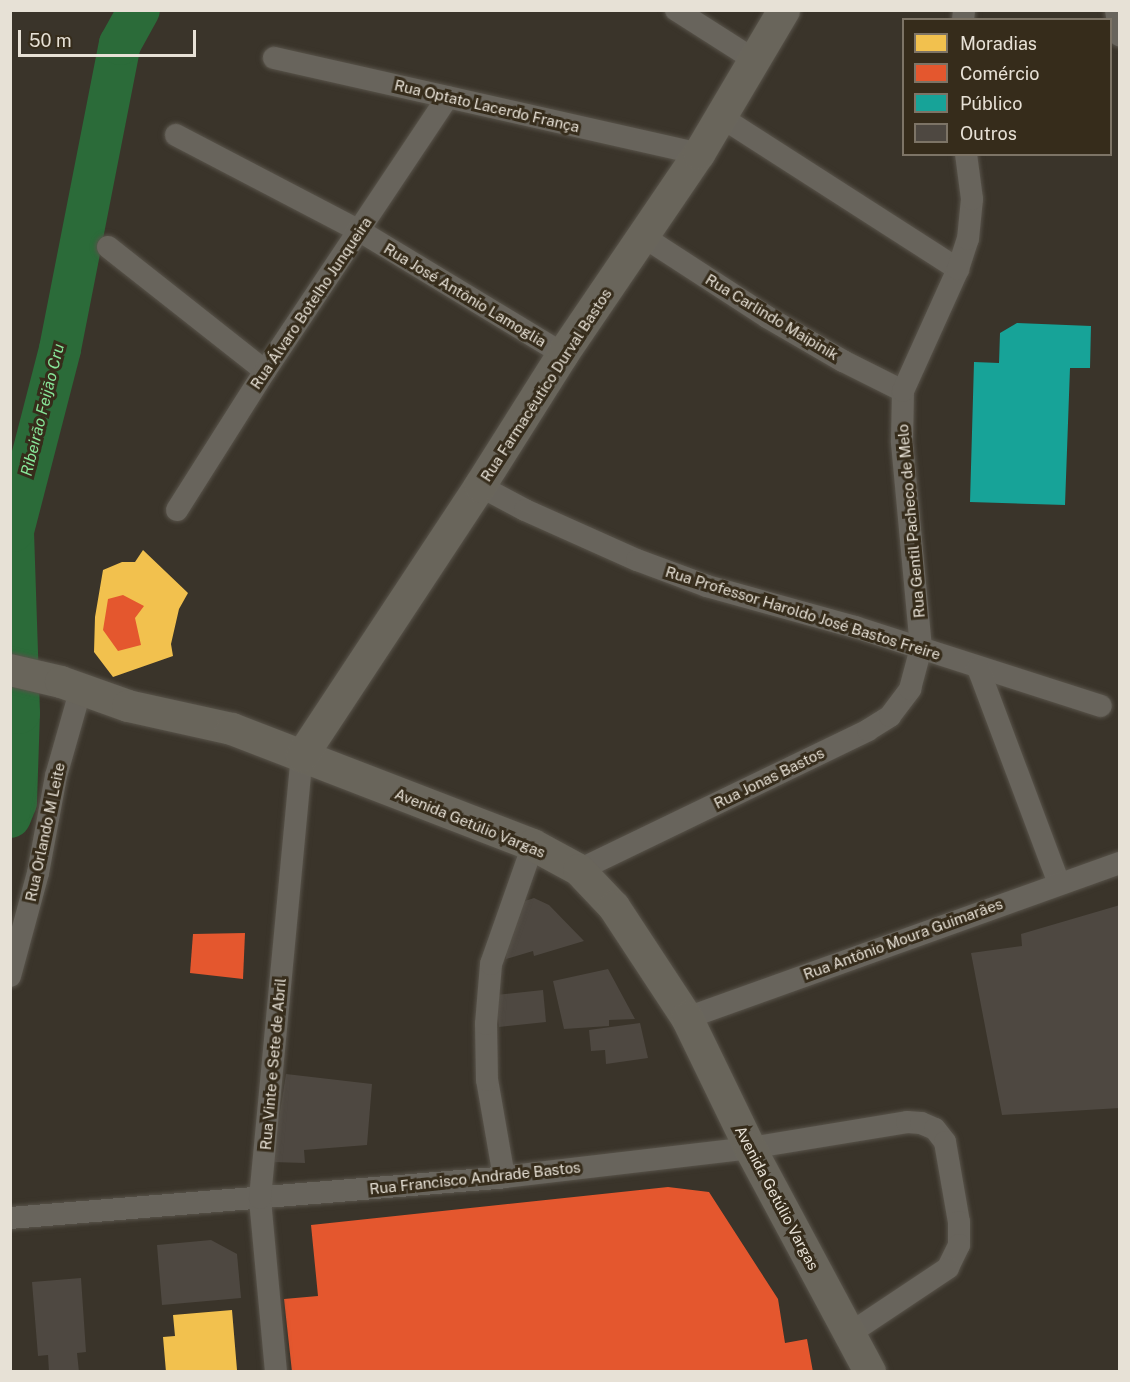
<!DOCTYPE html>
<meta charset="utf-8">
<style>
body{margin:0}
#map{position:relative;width:1130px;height:1382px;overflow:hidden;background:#3a342a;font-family:"Public Sans",sans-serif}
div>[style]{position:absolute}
.homes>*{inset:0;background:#f2c14e}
.shops>*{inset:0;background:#e4572e}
.public>*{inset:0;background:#17a398}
.river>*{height:42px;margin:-21px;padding:0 21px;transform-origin:21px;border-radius:21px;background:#2b6b39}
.building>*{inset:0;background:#4e4841}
.roads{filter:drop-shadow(0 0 2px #58534a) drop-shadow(0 0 2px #58534a)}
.minor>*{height:22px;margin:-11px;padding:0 11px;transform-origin:11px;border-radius:11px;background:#68645c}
.secondary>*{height:32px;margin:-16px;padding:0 16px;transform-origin:16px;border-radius:16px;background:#69655b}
span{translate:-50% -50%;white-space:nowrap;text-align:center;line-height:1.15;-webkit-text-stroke:6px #362c1b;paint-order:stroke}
.street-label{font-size:15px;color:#e7e1d6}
.water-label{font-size:16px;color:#87e598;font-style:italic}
.frame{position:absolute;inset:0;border:12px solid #e7e1d6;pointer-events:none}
.legend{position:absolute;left:902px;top:18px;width:210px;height:138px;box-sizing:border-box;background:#362c1b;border:2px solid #7d7466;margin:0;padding:8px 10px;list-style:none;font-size:18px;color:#e7e1d6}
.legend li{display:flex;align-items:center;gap:12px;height:30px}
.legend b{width:30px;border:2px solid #7d7466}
.scale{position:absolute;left:18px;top:30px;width:178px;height:27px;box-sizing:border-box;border:3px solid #e7e1d6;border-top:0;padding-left:8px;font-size:18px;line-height:21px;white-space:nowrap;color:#e7e1d6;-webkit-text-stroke:4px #362c1b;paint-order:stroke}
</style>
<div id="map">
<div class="homes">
<div style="clip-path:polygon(143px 550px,188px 593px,179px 609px,171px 644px,173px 656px,113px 677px,94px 652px,95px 617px,103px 570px,122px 562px,135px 562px)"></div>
<div style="clip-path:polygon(232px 1310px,237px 1370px,166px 1372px,163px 1337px,175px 1336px,173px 1315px)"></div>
</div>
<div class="shops">
<div style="clip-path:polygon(123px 595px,144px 606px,135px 618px,141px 645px,118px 651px,103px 630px,108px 599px)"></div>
<div style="clip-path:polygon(245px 933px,243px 979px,190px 973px,193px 934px)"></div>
<div style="clip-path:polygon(668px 1187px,709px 1192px,778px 1299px,785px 1343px,807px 1339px,813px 1372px,292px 1372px,284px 1299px,318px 1296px,311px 1225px)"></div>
</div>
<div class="public">
<div style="clip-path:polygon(1017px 323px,1091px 326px,1090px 368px,1070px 368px,1065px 505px,970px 502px,974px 362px,999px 363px,1000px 333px)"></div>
</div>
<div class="river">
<div style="left:10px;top:817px;width:16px;rotate:-68deg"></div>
<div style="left:16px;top:802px;width:89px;rotate:-88.1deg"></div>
<div style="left:19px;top:713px;width:182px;rotate:-91.9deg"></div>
<div style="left:13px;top:531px;width:188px;rotate:-75.5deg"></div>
<div style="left:60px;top:349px;width:311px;rotate:-78.9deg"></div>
<div style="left:120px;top:44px;width:39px;rotate:-61deg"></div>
</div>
<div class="building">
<div style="clip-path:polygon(534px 898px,549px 905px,584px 941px,534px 956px,533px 951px,506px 959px,507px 935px,519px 903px)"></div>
<div style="clip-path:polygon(1120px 905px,1120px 1108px,1002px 1115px,971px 953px,1022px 946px,1021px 934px)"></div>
<div style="clip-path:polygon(608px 969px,635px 1019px,609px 1020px,609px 1026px,564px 1029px,553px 981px)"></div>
<div style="clip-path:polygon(543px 990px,546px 1022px,499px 1027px,496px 995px)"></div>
<div style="clip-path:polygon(640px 1023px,648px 1058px,606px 1064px,605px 1050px,591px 1051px,589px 1030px)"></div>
<div style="clip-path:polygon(286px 1074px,372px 1084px,367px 1145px,304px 1150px,305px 1163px,272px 1162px)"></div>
<div style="clip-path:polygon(211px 1240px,237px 1254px,241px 1298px,162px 1305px,157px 1245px)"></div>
<div style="clip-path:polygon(81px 1278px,86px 1352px,77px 1353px,79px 1372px,49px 1372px,48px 1355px,38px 1356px,32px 1282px)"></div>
</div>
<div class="roads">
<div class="minor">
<div style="left:676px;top:10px;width:91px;rotate:32.5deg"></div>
<div style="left:1116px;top:10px;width:26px;rotate:81deg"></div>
<div style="left:963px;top:20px;width:10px;rotate:-84deg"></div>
<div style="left:274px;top:58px;width:436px;rotate:12.7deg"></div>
<div style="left:721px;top:117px;width:282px;rotate:32.7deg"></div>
<div style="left:176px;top:135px;width:208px;rotate:27.6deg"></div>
<div style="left:360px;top:231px;width:237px;rotate:31.2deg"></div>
<div style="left:644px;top:237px;width:147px;rotate:33deg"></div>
<div style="left:767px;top:317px;width:88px;rotate:30.1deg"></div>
<div style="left:843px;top:361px;width:67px;rotate:26.6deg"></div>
<div style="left:108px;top:247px;width:200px;rotate:38.3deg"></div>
<div style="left:480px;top:486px;width:51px;rotate:28.1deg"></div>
<div style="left:525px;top:510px;width:123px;rotate:24.1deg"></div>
<div style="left:637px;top:560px;width:75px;rotate:20.4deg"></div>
<div style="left:707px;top:586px;width:154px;rotate:15.5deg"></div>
<div style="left:855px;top:627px;width:258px;rotate:17.8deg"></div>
<div style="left:177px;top:510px;width:165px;rotate:-57.7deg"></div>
<div style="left:265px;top:371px;width:329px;rotate:-56.3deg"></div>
<div style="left:978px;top:668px;width:230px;rotate:69.4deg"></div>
<div style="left:579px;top:870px;width:321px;rotate:-25.8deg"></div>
<div style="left:868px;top:730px;width:26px;rotate:-32deg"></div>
<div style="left:890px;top:716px;width:34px;rotate:-53deg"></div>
<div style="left:910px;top:689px;width:42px;rotate:-75deg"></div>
<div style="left:921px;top:648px;width:207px;rotate:-95.3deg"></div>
<div style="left:902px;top:442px;width:51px;rotate:-88.9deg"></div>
<div style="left:903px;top:391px;width:134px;rotate:-65.7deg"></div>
<div style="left:958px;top:269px;width:32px;rotate:-72deg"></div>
<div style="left:968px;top:239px;width:40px;rotate:-84.3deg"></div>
<div style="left:972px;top:199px;width:45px;rotate:-97.6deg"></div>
<div style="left:10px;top:976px;width:107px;rotate:-74.8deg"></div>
<div style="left:38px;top:873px;width:99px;rotate:-79.5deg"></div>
<div style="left:56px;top:776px;width:91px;rotate:-74.1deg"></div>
<div style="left:687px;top:1018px;width:460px;rotate:-19.7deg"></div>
<div style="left:504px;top:1177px;width:98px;rotate:-99.9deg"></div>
<div style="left:487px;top:1080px;width:56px;rotate:-91deg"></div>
<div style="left:486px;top:1024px;width:60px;rotate:-85.2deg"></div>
<div style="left:491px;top:964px;width:126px;rotate:-70.6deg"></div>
<div style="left:10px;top:1218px;width:496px;rotate:-4.7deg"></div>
<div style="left:504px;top:1177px;width:248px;rotate:-6.7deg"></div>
<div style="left:750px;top:1148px;width:159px;rotate:-9.4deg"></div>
<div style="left:907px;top:1122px;width:14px;rotate:4deg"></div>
<div style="left:921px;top:1123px;width:15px;rotate:23deg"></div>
<div style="left:935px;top:1129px;width:16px;rotate:52deg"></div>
<div style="left:945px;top:1142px;width:81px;rotate:80.1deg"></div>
<div style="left:959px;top:1222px;width:23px;rotate:90deg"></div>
<div style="left:959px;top:1245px;width:25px;rotate:116deg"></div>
<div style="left:948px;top:1268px;width:119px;rotate:146.3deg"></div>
<div style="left:276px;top:1372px;width:175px;rotate:-95.3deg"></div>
<div style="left:260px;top:1198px;width:444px;rotate:-84.6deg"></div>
</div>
<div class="secondary">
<div style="left:10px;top:670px;width:52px;rotate:13.2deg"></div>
<div style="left:61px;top:682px;width:71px;rotate:19.7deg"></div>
<div style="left:128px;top:706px;width:107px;rotate:12.5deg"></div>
<div style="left:232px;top:729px;width:323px;rotate:21.1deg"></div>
<div style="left:533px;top:845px;width:52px;rotate:28.5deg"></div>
<div style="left:579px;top:870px;width:51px;rotate:46.6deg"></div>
<div style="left:614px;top:907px;width:133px;rotate:56.7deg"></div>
<div style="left:687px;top:1018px;width:144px;rotate:64.1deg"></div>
<div style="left:750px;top:1148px;width:254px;rotate:61.8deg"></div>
<div style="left:302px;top:756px;width:323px;rotate:-56.6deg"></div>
<div style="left:480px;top:486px;width:156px;rotate:-57.8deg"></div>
<div style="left:563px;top:354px;width:242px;rotate:-55.8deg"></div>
<div style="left:699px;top:154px;width:167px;rotate:-59.4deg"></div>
</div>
</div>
<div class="street-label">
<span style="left:487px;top:106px;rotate:13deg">Rua Optato Lacerdo França</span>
<span style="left:465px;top:295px;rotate:31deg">Rua José Antônio Lamoglia</span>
<span style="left:311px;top:303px;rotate:-56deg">Rua Álvaro Botelho Junqueira</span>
<span style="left:772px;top:317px;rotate:31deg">Rua Carlindo Maipinik</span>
<span style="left:546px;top:385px;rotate:-57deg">Rua Farmacêutico Durval Bastos</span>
<span style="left:911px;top:521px;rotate:-95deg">Rua Gentil Pacheco de Melo</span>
<span style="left:803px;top:613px;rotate:17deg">Rua Professor Haroldo José Bastos Freire</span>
<span style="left:769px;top:778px;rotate:-26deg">Rua Jonas Bastos</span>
<span style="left:470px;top:823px;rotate:22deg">Avenida Getúlio Vargas</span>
<span style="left:45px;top:832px;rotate:-78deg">Rua Orlando M Leite</span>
<span style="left:903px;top:939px;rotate:-20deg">Rua Antônio Moura Guimarães</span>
<span style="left:273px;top:1064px;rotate:-85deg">Rua Vinte e Sete de Abril</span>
<span style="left:475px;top:1178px;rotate:-6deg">Rua Francisco Andrade Bastos</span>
<span style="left:777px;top:1198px;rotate:62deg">Avenida Getúlio Vargas</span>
</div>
<div class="water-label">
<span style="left:43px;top:410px;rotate:-76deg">Ribeirão Feijão Cru</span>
</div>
<div class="frame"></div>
<ul class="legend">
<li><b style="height:16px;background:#f2c14e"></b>Moradias</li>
<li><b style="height:16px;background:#e4572e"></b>Comércio</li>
<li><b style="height:16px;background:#17a398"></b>Público</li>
<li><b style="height:16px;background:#4e4841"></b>Outros</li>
</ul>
<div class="scale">50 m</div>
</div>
